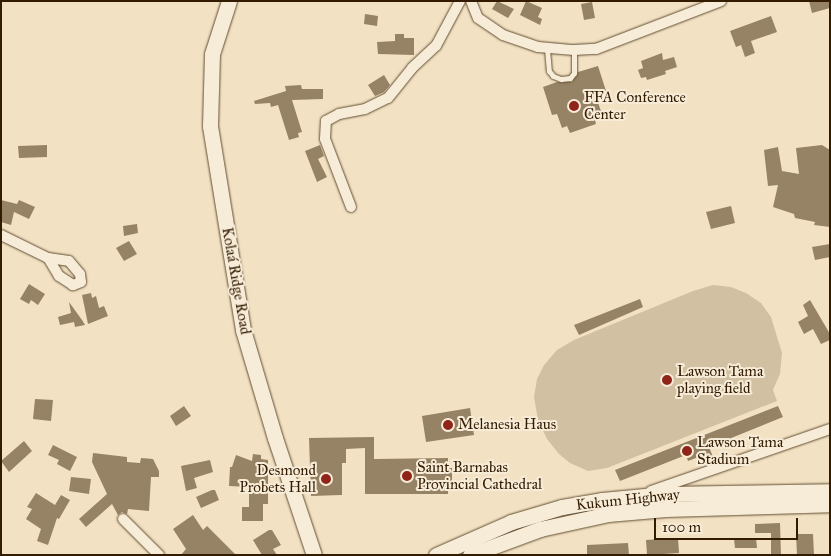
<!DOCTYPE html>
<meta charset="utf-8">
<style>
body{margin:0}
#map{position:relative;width:831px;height:556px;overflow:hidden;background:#f2e2c3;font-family:"IM FELL Great Primer",serif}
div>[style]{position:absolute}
.green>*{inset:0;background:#d1c0a2}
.building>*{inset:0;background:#968265}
.roads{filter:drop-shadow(0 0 1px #624d31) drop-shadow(0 0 1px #624d31)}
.lane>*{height:5px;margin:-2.5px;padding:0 2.5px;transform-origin:2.5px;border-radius:2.5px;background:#f7ecd8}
.street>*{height:10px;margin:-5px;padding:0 5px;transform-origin:5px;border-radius:5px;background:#f7ecd8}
.secondary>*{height:15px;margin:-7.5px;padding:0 7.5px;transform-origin:7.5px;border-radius:7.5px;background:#f7ecd8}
.dots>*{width:14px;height:14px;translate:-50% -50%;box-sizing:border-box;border:2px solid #f7ecd8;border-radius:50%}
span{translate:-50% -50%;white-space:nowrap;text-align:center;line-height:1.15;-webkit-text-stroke:4px #f7ecd8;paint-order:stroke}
.poi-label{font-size:15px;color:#321b00}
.left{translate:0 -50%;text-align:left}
.right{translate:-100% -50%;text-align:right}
.street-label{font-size:15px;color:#321b00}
.frame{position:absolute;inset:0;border:2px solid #321b00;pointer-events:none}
.scale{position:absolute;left:654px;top:518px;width:144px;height:22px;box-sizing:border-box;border:2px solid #321b00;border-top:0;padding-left:6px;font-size:15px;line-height:18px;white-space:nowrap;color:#321b00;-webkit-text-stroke:4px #f7ecd8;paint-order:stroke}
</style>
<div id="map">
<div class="green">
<div style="clip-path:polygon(713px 285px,731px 287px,746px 293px,761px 303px,771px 317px,782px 353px,780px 374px,773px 390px,777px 401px,607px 468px,588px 471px,570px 463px,559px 454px,547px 439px,538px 420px,534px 397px,537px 379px,544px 365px,557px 350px,574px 340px,693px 291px)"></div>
</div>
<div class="building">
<div style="clip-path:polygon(497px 1px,514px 9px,508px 18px,492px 9px)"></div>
<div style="clip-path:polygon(526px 1px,542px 8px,538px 17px,542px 19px,540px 25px,520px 15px)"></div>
<div style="clip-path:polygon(809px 1px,830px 1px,830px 8px,812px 13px)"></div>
<div style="clip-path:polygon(592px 2px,595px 18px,584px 20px,581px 4px)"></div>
<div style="clip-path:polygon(365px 14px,378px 16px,377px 26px,364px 24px)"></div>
<div style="clip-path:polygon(771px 16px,777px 32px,751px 41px,755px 53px,745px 57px,741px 45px,736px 47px,730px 31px)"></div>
<div style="clip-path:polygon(395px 34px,404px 34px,404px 38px,414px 38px,414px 55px,378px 54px,377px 42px,395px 41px)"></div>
<div style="clip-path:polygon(662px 53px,663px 60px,674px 57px,677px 67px,665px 71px,666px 74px,647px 80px,646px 77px,641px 78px,638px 70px,643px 68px,641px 61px)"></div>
<div style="clip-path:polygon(598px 66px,607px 94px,596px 97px,602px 114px,594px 117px,596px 124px,570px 133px,567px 126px,562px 128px,557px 114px,552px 115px,543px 87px,557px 82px,572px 82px,578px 72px)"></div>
<div style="clip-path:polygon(384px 75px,390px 85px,384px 92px,375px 96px,368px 85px)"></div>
<div style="clip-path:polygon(301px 85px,302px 89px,323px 89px,323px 99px,292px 100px,302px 132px,298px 133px,299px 137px,289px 140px,278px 105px,271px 107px,270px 103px,255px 104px,254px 101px,286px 91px,285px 86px)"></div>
<div style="clip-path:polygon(47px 145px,47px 157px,19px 158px,18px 146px)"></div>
<div style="clip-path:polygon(320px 145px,324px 156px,318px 159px,327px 177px,317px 182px,305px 151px)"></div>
<div style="clip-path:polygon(822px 145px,830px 150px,830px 227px,814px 225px,815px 222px,795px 218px,794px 214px,773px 207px,778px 185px,768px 186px,764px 150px,778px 147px,782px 171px,799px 174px,796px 148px)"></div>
<div style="clip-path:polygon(1px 200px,17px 204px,19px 200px,35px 207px,29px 219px,14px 212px,11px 225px,1px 222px)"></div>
<div style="clip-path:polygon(731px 206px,735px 223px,711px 229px,706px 212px)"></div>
<div style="clip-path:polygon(137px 224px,138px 233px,124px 236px,123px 226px)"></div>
<div style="clip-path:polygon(129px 241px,137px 254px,124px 261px,116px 248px)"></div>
<div style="clip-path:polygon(830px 244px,830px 257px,815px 260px,812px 247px)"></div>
<div style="clip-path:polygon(29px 284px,45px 294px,38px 305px,31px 300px,29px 304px,20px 299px)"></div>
<div style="clip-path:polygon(91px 293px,92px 298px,96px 296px,99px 308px,104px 306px,108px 316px,88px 324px,82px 295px)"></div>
<div style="clip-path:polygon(640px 299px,643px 307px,579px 335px,574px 325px)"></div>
<div style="clip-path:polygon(810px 300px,830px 334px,830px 340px,821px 344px,813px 329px,804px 334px,798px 322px,808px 316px,803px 305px)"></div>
<div style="clip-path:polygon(69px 302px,82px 320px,85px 325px,75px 327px,74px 322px,60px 325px,58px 317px,71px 313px)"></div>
<div style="clip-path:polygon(35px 399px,53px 400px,51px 421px,33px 419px)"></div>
<div style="clip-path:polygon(184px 406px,191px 416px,176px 426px,170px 416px)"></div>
<div style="clip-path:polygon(778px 406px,783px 417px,709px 447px,713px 457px,704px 461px,701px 456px,688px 461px,686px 455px,620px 481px,615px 470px)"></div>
<div style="clip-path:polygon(470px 408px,474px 435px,426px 442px,422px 416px)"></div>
<div style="clip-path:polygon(374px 437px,374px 459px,448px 458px,448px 468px,452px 468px,452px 484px,448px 484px,448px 494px,365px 494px,365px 448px,346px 449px,346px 463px,342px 463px,342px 495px,311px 496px,309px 438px)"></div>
<div style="clip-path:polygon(24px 441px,32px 451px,9px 472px,1px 461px)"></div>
<div style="clip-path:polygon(53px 445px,77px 457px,70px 471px,57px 464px,59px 460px,48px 455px)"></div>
<div style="clip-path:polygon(93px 453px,127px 457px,127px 462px,140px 463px,141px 458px,153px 459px,159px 471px,159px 477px,151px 477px,149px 511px,128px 509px,127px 514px,122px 512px,118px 515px,112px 504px,86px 527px,79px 519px,107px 494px,92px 462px)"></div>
<div style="clip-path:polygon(253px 454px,261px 455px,261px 459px,268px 460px,268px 504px,263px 504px,263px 521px,242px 521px,242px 507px,249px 507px,249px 487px,229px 486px,230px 467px,232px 467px,236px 455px,252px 461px)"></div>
<div style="clip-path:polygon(210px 460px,213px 472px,194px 478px,197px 488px,186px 491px,181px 466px)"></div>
<div style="clip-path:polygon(71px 477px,91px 479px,89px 494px,69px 491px)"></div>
<div style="clip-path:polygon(212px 490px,215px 490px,219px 500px,201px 508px,196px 497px)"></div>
<div style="clip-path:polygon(36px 493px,55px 505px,61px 495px,70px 500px,59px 519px,57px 518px,48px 545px,37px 541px,41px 529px,26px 519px,32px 509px,27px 507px)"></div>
<div style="clip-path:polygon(193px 515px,203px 530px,207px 526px,236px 555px,181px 555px,186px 549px,173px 529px)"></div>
<div style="clip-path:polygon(780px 523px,781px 555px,771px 555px,771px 533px,755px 533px,755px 524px)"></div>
<div style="clip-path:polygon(269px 530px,272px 530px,281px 545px,273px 549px,277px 555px,262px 555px,253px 540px)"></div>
<div style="clip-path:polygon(796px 534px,813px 534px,814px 555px,797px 555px)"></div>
<div style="clip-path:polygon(678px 538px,679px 553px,647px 555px,646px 540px)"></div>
<div style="clip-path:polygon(756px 538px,757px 548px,735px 548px,734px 539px)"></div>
<div style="clip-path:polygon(628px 543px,629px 555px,587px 555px,587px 545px)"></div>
</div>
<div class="roads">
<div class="lane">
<div style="left:547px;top:49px;width:22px;rotate:85deg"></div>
<div style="left:549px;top:71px;width:6px;rotate:51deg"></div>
<div style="left:553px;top:76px;width:9px;rotate:21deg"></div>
<div style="left:561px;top:79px;width:9px;rotate:-6deg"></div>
<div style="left:570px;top:78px;width:6px;rotate:-51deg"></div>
<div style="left:574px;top:73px;width:23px;rotate:-90deg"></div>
</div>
<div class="street">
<div style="left:471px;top:1px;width:18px;rotate:68deg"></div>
<div style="left:478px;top:18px;width:30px;rotate:34deg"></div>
<div style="left:503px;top:35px;width:37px;rotate:19deg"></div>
<div style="left:538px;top:47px;width:36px;rotate:5deg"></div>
<div style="left:574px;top:50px;width:22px;rotate:-3deg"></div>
<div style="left:596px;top:49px;width:134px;rotate:-21deg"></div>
<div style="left:351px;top:207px;width:73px;rotate:-110.9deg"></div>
<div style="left:325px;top:139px;width:18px;rotate:-87deg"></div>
<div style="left:326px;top:121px;width:15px;rotate:-28deg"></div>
<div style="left:339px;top:114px;width:26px;rotate:-11deg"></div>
<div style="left:365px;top:109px;width:25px;rotate:-26deg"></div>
<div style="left:388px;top:98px;width:38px;rotate:-51deg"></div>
<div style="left:412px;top:68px;width:33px;rotate:-43deg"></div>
<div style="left:436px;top:46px;width:51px;rotate:-61.9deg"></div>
<div style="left:1px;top:235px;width:52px;rotate:26.1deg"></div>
<div style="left:48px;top:258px;width:21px;rotate:8deg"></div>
<div style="left:69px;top:261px;width:17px;rotate:50deg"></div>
<div style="left:80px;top:274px;width:8px;rotate:83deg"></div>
<div style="left:81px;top:282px;width:9px;rotate:159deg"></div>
<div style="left:73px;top:285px;width:17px;rotate:-147deg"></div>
<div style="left:59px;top:276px;width:21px;rotate:-121deg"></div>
<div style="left:651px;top:491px;width:189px;rotate:-19.1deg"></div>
<div style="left:123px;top:519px;width:51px;rotate:45deg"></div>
</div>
<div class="secondary">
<div style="left:229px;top:1px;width:56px;rotate:107.8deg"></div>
<div style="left:212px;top:54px;width:72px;rotate:91.6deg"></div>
<div style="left:210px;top:126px;width:207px;rotate:80.8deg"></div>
<div style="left:243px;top:330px;width:113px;rotate:73.5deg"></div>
<div style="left:275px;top:438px;width:123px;rotate:71.6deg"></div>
<div style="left:436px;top:555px;width:82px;rotate:-23.7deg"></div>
<div style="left:511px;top:522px;width:53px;rotate:-16.4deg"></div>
<div style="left:562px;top:507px;width:41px;rotate:-9.9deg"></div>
<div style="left:602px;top:500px;width:64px;rotate:-5.4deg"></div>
<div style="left:666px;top:494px;width:164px;rotate:-1deg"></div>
<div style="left:470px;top:555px;width:75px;rotate:-20.4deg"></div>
<div style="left:540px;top:529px;width:70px;rotate:-12.4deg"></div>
<div style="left:608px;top:514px;width:58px;rotate:-4.9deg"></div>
<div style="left:666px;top:509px;width:164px;rotate:-1.7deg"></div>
</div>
</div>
<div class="dots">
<div style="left:574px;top:106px;background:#8f2418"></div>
<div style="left:667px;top:380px;background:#8f2418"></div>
<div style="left:448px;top:425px;background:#8f2418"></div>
<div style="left:687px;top:451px;background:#8f2418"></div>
<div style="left:407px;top:476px;background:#8f2418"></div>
<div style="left:326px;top:479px;background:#8f2418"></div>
</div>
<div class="poi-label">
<span class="left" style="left:584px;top:106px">FFA Conference<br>Center</span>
<span class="left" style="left:677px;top:380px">Lawson Tama<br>playing field</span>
<span class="left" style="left:458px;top:425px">Melanesia Haus</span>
<span class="left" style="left:697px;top:451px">Lawson Tama<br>Stadium</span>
<span class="left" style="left:417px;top:476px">Saint Barnabas<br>Provincial Cathedral</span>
<span class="right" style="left:316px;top:479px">Desmond<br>Probets Hall</span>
</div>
<div class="street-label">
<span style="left:236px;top:281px;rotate:80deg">Kolaá Ridge Road</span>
<span style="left:628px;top:500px;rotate:-6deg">Kukum Highway</span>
</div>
<div class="frame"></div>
<div class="scale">100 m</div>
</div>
